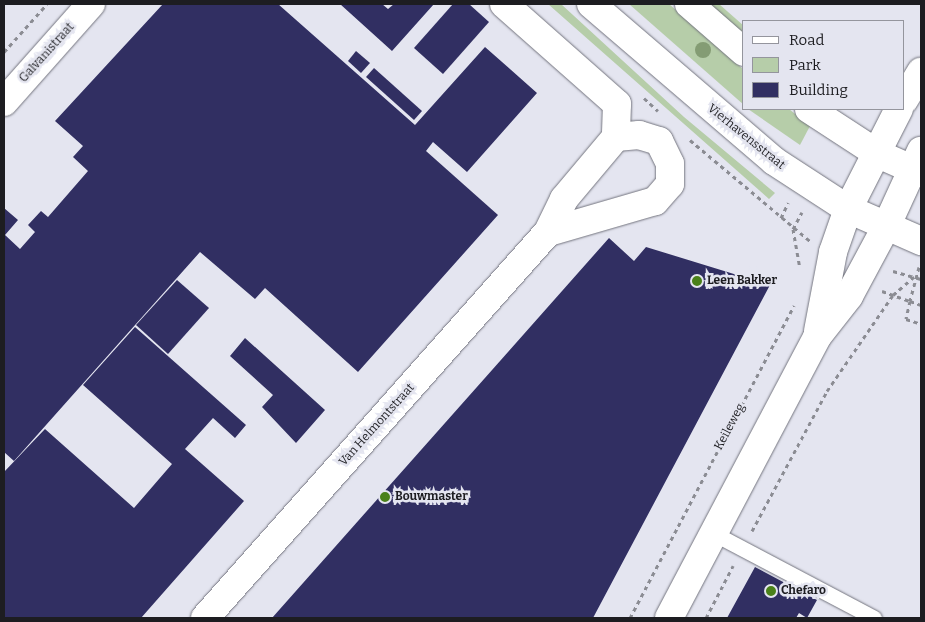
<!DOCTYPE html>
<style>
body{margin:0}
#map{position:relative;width:925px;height:622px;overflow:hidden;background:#e4e5f0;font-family:Bitter,serif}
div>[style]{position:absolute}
.green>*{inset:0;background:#b6cda9}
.building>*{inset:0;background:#312f62}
.path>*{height:3px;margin-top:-1.5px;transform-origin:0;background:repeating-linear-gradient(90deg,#8b8c93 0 4px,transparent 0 8px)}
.roads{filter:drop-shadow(0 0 1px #73747e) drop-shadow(0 0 1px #73747e)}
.service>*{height:15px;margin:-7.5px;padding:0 7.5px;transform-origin:7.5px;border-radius:7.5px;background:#fff}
.minor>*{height:28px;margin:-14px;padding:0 14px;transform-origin:14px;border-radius:14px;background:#fff}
.secondary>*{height:28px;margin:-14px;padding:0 14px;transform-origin:14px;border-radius:14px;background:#fff}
.trees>*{width:16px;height:16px;margin:-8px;border-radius:50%;background:#849c74}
.dots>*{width:14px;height:14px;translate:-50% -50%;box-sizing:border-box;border:2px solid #e4e5f0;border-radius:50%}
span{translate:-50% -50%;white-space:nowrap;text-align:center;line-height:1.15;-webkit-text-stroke:5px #e4e5f0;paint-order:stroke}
.street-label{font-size:12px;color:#1d1d21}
.poi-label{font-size:12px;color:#1d1d21;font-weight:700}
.left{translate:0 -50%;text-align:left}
.frame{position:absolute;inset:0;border:5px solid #1d1d21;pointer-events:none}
.legend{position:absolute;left:742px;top:20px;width:162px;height:90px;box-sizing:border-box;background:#e4e5f0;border:1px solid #94959d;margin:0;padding:6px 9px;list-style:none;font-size:15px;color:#1d1d21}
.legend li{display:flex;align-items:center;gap:10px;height:25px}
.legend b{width:25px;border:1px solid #94959d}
</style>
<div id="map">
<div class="green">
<div style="clip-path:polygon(548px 4px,561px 4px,684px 117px,775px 193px,769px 199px)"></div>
<div style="clip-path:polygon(629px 4px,669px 4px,725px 53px,744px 70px,744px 105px)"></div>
<div style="clip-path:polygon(707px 4px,719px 4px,744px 26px,744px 36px)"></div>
<div style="clip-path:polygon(748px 109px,789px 109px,810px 126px,800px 145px)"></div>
</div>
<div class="building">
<div style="clip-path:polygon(163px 4px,278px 4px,415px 125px,485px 47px,537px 93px,467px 172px,433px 142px,426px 151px,498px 215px,358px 372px,265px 288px,255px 299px,200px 252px,14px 461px,4px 452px,4px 208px,18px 220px,5px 235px,20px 249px,35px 232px,28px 225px,41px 211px,48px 217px,88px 171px,73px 157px,83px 146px,55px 121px)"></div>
<div style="clip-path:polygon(340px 4px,382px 4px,388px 9px,394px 4px,434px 4px,392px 51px)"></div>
<div style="clip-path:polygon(453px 4px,469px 4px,489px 22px,443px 74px,414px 48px)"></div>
<div style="clip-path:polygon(356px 51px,370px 63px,361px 73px,348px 61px)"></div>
<div style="clip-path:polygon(374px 68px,422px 111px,414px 120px,366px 77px)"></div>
<div style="clip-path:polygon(609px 238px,634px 261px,646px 247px,770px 285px,593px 618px,272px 618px)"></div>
<div style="clip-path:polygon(177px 280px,209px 308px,168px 354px,136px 325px)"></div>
<div style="clip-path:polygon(135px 327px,246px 425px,235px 438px,213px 418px,185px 449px,244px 501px,141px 618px,4px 618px,4px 472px,45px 429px,134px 508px,172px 464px,83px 385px)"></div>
<div style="clip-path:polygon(245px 338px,325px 410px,296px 443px,262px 407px,273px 395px,230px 356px)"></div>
<div style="clip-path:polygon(755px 567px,817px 600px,807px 618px,799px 613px,796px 618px,727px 618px)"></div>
</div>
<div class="path">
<div style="left:4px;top:52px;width:64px;rotate:-48.1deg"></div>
<div style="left:644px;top:98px;width:19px;rotate:43deg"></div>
<div style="left:690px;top:140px;width:157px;rotate:40.1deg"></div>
<div style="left:781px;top:218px;width:17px;rotate:-65deg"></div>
<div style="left:793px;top:229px;width:39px;rotate:80deg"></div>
<div style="left:793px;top:229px;width:19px;rotate:-62deg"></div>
<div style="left:919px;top:267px;width:35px;rotate:105deg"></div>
<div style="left:910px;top:301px;width:12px;rotate:20deg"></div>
<div style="left:893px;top:271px;width:29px;rotate:16deg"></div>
<div style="left:882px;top:291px;width:30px;rotate:20deg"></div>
<div style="left:910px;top:301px;width:18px;rotate:103deg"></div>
<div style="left:906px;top:319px;width:16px;rotate:18deg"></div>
<div style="left:752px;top:531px;width:159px;rotate:-61.8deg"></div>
<div style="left:827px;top:391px;width:116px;rotate:-55.5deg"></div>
<div style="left:893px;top:295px;width:28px;rotate:-41deg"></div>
<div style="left:630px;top:618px;width:353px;rotate:-62.3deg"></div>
<div style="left:706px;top:618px;width:59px;rotate:-62.6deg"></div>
</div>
<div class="roads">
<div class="service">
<div style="left:713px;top:533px;width:182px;rotate:27.8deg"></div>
</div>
<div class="minor">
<div style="left:504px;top:4px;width:151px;rotate:41.5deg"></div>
<div style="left:617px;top:104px;width:33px;rotate:92deg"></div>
<div style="left:904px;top:100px;width:33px;rotate:-59deg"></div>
<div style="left:4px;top:102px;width:131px;rotate:-48.4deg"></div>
<div style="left:818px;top:331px;width:80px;rotate:-79.2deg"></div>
<div style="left:833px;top:252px;width:46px;rotate:-70.8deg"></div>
<div style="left:848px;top:209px;width:112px;rotate:-63deg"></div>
<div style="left:205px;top:618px;width:516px;rotate:-48.38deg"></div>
<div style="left:548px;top:232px;width:37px;rotate:-64deg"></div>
<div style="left:564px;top:199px;width:81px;rotate:-50deg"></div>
<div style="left:616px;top:137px;width:23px;rotate:-5deg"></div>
<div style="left:639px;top:135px;width:21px;rotate:17deg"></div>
<div style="left:659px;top:141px;width:25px;rotate:64deg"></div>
<div style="left:670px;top:164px;width:20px;rotate:90deg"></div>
<div style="left:670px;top:184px;width:23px;rotate:131deg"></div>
<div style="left:655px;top:201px;width:111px;rotate:163.8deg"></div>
<div style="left:669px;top:618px;width:318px;rotate:-62.2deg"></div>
<div style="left:817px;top:337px;width:52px;rotate:-52deg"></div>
<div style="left:849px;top:296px;width:78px;rotate:-61.8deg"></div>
<div style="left:886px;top:227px;width:84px;rotate:-65.3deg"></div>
</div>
<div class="secondary">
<div style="left:591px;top:4px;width:241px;rotate:40.6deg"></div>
<div style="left:774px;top:161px;width:88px;rotate:33deg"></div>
<div style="left:848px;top:209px;width:80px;rotate:23.7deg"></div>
<div style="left:689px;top:4px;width:73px;rotate:41.1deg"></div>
<div style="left:809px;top:109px;width:82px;rotate:33.1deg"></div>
<div style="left:878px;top:154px;width:47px;rotate:23.8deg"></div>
</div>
</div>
<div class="trees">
<div style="left:703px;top:50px"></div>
</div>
<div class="dots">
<div style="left:697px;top:281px;background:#4a811a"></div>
<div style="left:385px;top:497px;background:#4a811a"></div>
<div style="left:771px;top:591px;background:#4a811a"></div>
</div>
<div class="street-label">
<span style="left:47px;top:53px;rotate:-48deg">Galvanistraat</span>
<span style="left:746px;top:137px;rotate:39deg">Vierhavensstraat</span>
<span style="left:377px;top:425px;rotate:-48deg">Van Helmontstraat</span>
<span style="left:730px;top:427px;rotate:-62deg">Keileweg</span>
</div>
<div class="poi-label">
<span class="left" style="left:707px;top:281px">Leen Bakker</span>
<span class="left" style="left:395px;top:497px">Bouwmaster</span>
<span class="left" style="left:781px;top:591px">Chefaro</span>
</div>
<div class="frame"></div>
<ul class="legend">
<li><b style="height:6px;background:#fff"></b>Road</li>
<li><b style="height:14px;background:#b6cda9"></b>Park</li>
<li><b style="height:14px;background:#312f62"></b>Building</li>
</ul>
</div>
